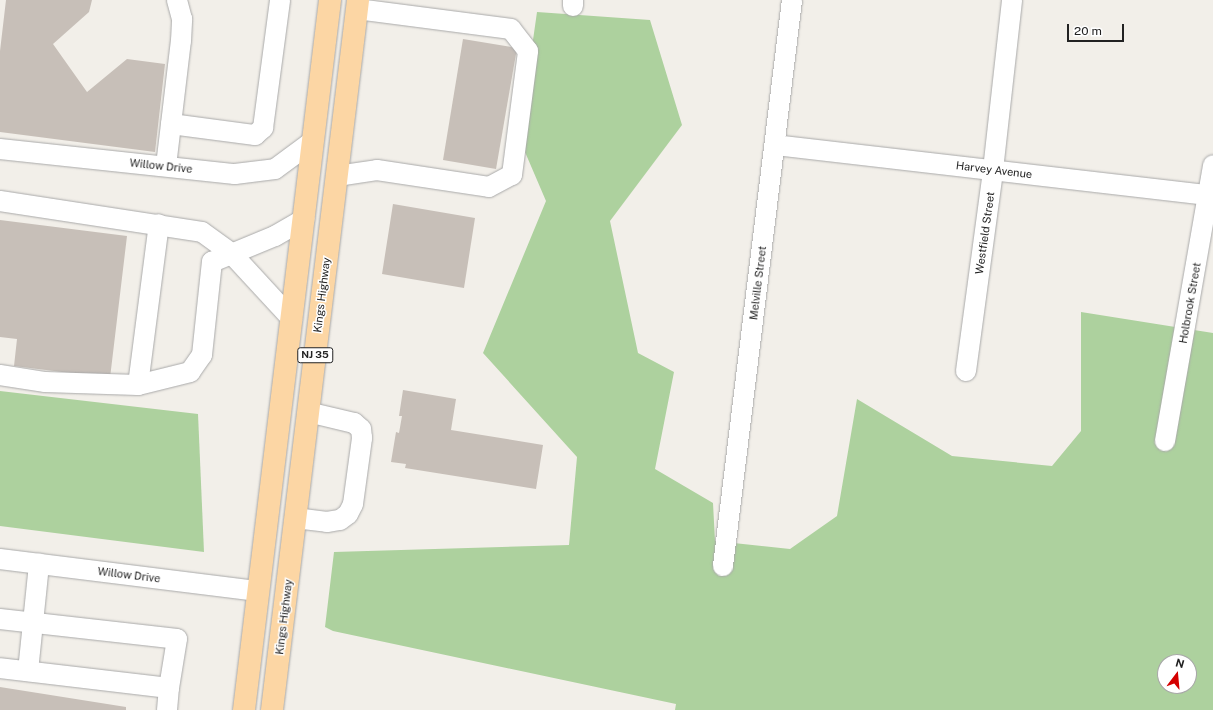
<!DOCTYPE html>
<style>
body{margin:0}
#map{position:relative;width:1213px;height:710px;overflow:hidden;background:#f2efe9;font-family:"Public Sans",sans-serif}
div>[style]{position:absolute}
.forest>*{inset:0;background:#add19e}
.building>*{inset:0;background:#c7bfb8}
.roads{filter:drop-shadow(0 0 1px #a9a9a9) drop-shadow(0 0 1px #a9a9a9)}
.minor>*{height:20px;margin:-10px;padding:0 10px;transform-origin:10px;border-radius:10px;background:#fff}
.major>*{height:22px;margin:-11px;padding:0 11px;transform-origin:11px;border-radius:11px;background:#fcd6a4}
span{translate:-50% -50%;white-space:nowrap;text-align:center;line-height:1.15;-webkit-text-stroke:3px #fff;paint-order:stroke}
.shield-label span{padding:1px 3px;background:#fff;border:1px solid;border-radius:3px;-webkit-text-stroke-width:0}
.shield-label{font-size:10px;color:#222;font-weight:700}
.street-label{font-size:11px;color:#222}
.north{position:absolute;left:1157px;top:654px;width:40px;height:40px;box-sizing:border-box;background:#fff;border:1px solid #a7a7a7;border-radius:50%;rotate:16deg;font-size:11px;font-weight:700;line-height:16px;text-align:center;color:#222}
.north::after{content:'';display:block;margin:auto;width:14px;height:18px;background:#d40000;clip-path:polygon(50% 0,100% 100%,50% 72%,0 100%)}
.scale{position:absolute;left:1067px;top:24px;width:57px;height:18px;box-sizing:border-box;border:2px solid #222;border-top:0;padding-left:5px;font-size:12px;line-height:14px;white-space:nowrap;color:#222;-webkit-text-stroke:3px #fff;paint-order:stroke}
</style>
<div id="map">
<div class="forest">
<div style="clip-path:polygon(evenodd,537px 12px,650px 20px,682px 125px,610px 221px,638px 353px,674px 372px,655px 469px,713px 503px,715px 541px,790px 549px,837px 516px,857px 399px,952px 456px,1052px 466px,1081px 431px,1081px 312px,1213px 333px,1213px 710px,675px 710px,676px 704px,333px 631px,325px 627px,334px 552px,569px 545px,577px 457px,483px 353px,546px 201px,519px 138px,537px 12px,1165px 662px,1189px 662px,1189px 686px,1165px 686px,1165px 662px)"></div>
<div style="clip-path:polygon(0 391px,198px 414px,204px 552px,0 526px)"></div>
</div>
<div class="building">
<div style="clip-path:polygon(6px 0,92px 0,89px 12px,53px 44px,87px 92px,127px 59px,165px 64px,155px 152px,0 132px,0 51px)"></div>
<div style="clip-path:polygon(463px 39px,517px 48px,496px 169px,443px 160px)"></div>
<div style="clip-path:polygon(393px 204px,475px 218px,464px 288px,382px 274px)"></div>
<div style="clip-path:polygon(0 220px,127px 236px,110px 378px,14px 366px,17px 339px,0 337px)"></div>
<div style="clip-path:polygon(403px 390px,456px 399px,451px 430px,543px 445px,536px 489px,405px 468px,406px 464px,391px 462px,396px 432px,399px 433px,402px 416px,399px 416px)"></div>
<div style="clip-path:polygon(0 687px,126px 707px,126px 710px,0 710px)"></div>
</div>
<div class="roads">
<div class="minor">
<div style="left:573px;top:6px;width:6px;rotate:-90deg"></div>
<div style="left:171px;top:124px;width:85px;rotate:7.5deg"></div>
<div style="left:255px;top:135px;width:11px;rotate:-41deg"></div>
<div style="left:263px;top:128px;width:129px;rotate:-82.4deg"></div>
<div style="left:775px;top:145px;width:441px;rotate:6.6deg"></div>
<div style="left:0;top:149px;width:236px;rotate:6.1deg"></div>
<div style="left:235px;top:174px;width:40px;rotate:-7.1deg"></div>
<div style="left:275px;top:169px;width:47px;rotate:-36.4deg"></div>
<div style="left:166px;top:166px;width:126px;rotate:-83.2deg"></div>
<div style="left:181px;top:41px;width:22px;rotate:-87deg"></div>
<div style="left:182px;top:19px;width:20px;rotate:-105deg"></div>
<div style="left:337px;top:176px;width:40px;rotate:-8.5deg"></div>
<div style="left:377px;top:170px;width:113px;rotate:8.6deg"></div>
<div style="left:489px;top:187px;width:26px;rotate:-28deg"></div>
<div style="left:512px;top:175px;width:125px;rotate:-82.6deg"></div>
<div style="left:528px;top:51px;width:28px;rotate:-128deg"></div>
<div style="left:511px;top:29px;width:155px;rotate:-172.6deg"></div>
<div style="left:0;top:201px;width:204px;rotate:8.7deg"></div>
<div style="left:202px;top:232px;width:36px;rotate:36deg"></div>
<div style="left:231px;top:253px;width:90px;rotate:47.3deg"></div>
<div style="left:966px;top:371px;width:203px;rotate:-82.3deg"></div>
<div style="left:993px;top:170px;width:171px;rotate:-83.6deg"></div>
<div style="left:0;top:375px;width:46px;rotate:8.8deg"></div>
<div style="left:45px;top:382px;width:93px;rotate:1.8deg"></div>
<div style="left:138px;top:385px;width:54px;rotate:-14deg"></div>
<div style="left:190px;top:372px;width:21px;rotate:-55deg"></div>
<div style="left:202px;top:355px;width:94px;rotate:-83.9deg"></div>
<div style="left:212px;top:262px;width:68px;rotate:-22.4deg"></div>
<div style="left:275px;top:236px;width:34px;rotate:-30deg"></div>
<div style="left:138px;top:385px;width:162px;rotate:-82.6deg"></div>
<div style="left:1165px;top:441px;width:280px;rotate:-80.1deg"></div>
<div style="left:295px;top:518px;width:32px;rotate:7deg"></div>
<div style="left:327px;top:522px;width:13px;rotate:-9deg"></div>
<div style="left:340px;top:520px;width:10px;rotate:-37deg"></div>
<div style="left:348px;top:514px;width:11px;rotate:-63deg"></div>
<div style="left:353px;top:504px;width:67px;rotate:-82.2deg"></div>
<div style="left:362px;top:438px;width:9px;rotate:-96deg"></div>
<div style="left:361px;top:429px;width:9px;rotate:-139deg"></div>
<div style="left:354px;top:423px;width:47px;rotate:-166.6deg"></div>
<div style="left:0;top:559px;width:260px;rotate:7.1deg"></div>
<div style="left:723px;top:566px;width:570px;rotate:-83.05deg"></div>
<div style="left:0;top:619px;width:178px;rotate:6.4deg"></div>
<div style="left:177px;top:639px;width:50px;rotate:99.3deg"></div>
<div style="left:169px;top:688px;width:170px;rotate:-173.3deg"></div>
<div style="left:28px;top:671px;width:108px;rotate:-84.1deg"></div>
<div style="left:167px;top:710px;width:22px;rotate:-85deg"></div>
</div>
<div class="major">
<div style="left:244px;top:710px;width:715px;rotate:-83.09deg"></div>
<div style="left:272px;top:710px;width:715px;rotate:-83.09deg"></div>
</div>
</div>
<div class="shield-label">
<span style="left:315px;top:355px">NJ 35</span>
</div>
<div class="street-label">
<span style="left:161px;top:166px;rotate:6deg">Willow Drive</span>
<span style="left:994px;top:170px;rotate:7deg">Harvey Avenue</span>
<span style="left:985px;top:233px;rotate:-82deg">Westfield Street</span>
<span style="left:758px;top:283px;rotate:-83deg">Melville Street</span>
<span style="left:322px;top:295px;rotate:-83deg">Kings Highway</span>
<span style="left:1190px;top:303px;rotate:-80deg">Holbrook Street</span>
<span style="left:129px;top:575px;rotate:7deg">Willow Drive</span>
<span style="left:284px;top:617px;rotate:-83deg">Kings Highway</span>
</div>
<div class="north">N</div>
<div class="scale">20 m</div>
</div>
